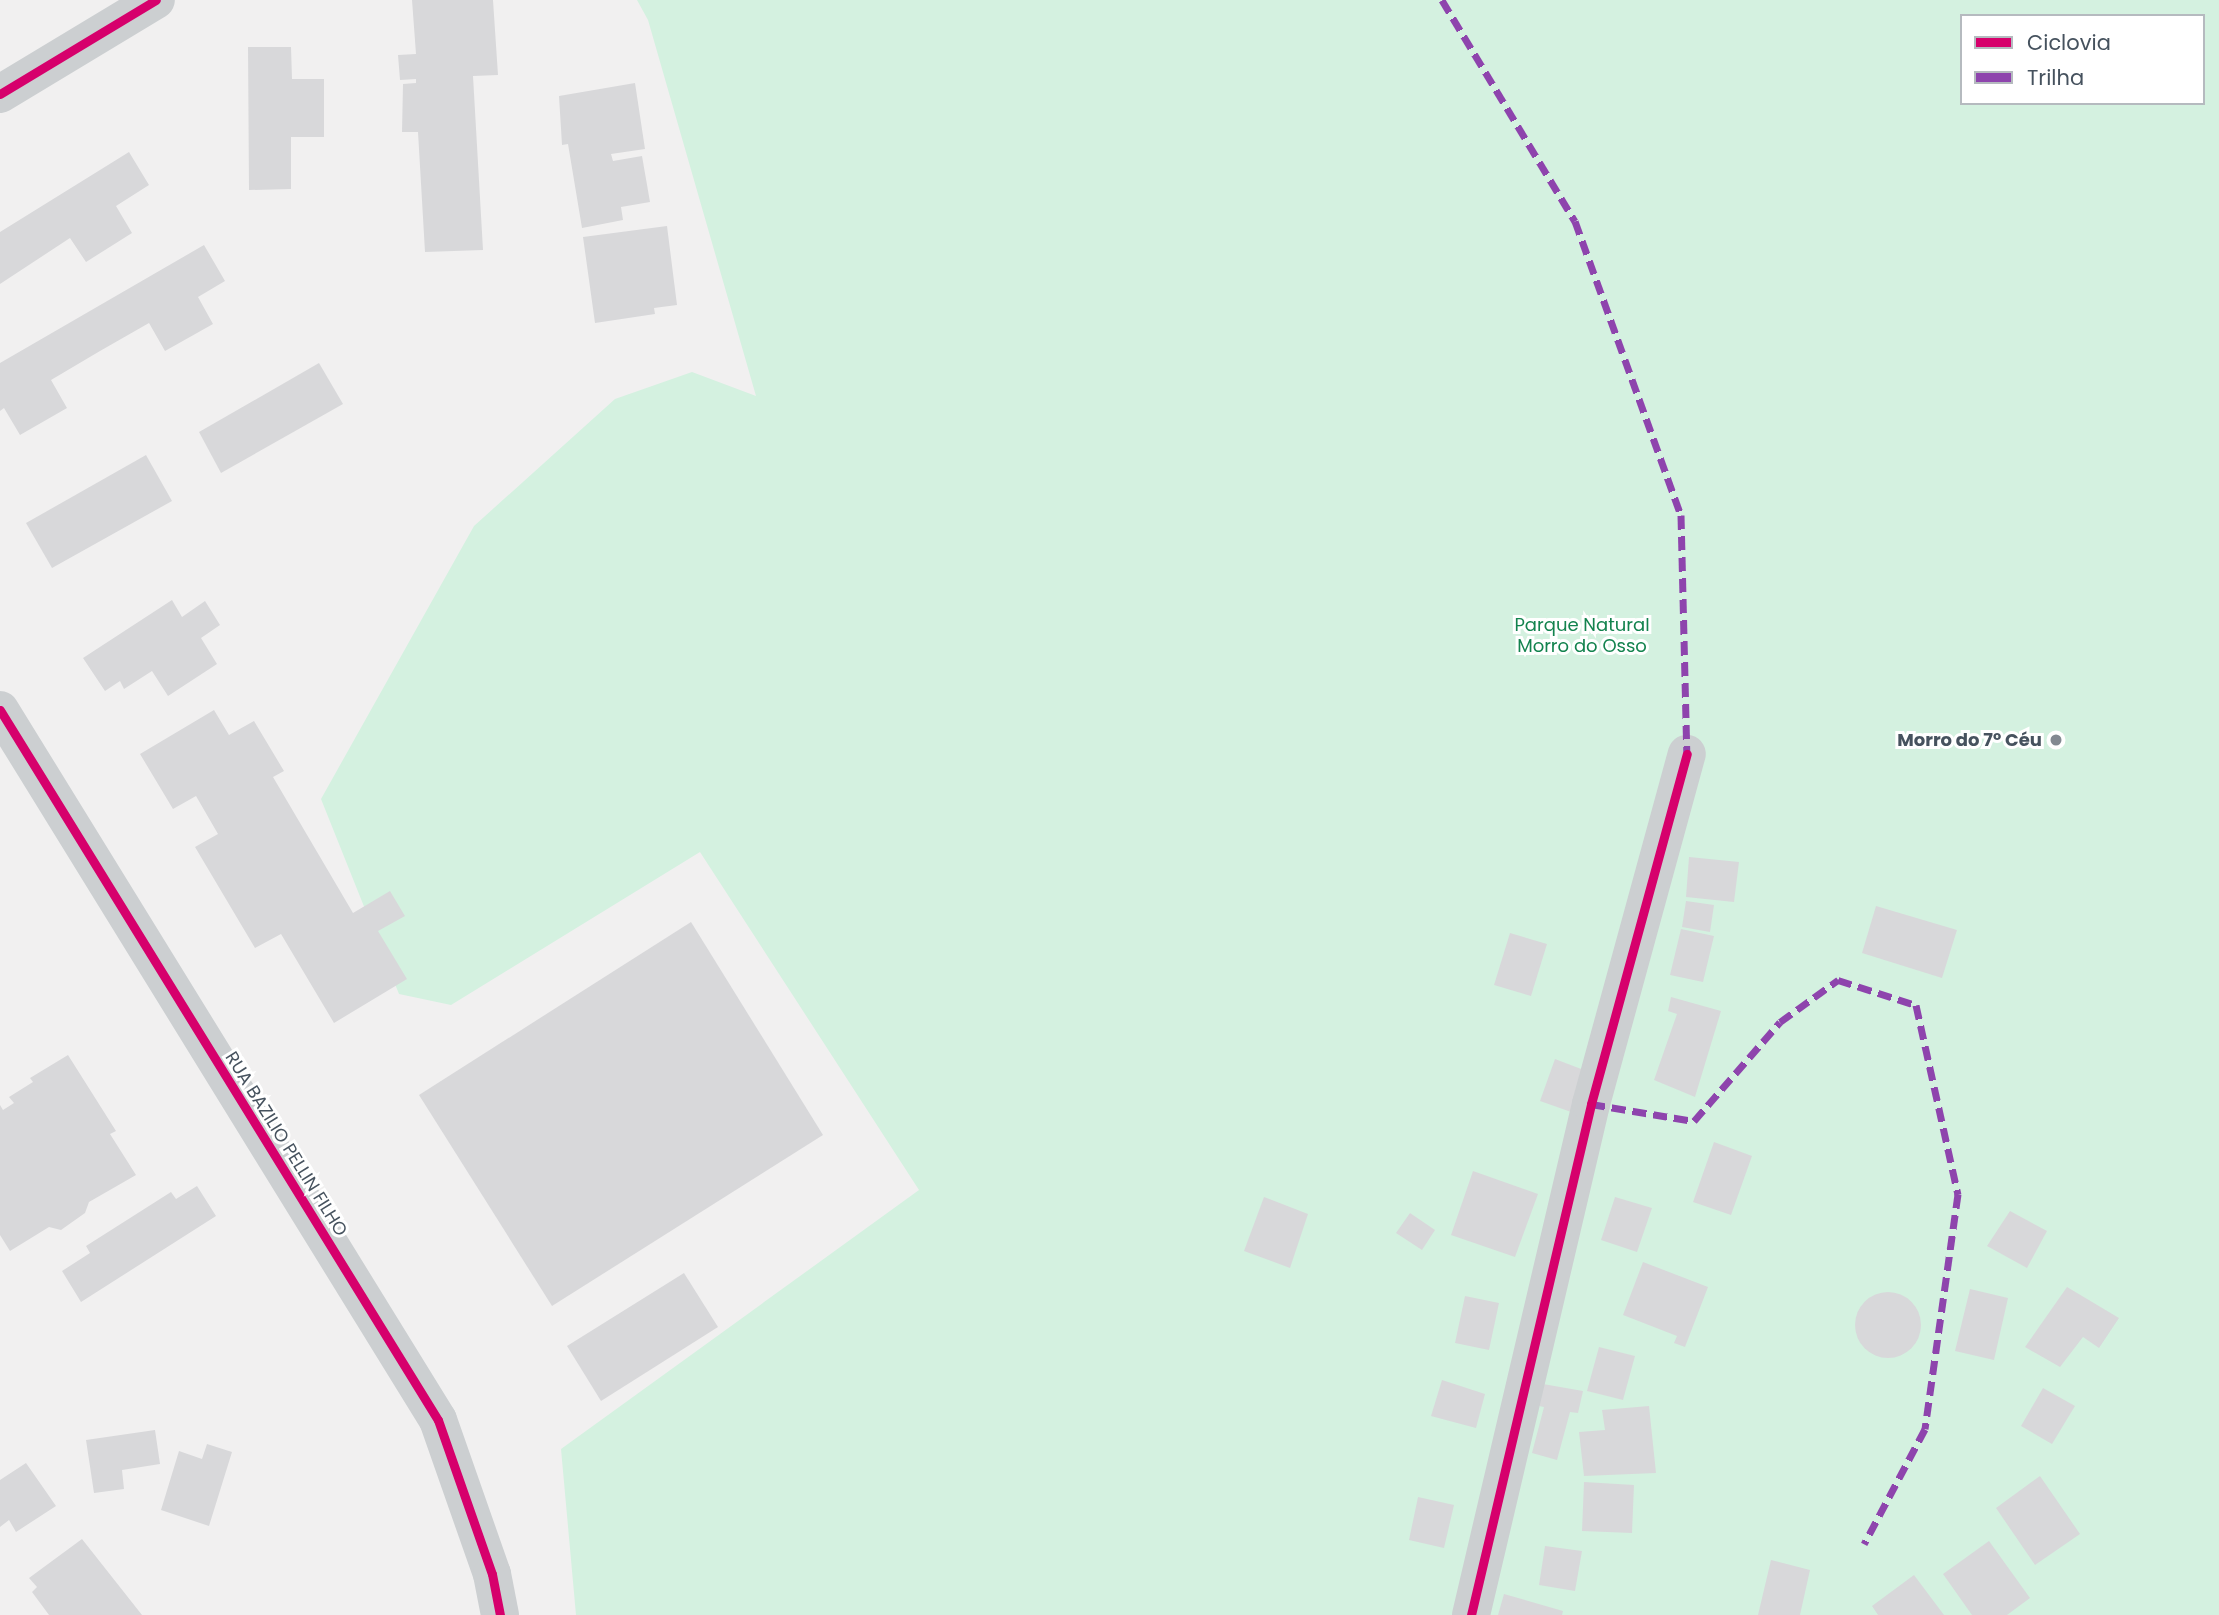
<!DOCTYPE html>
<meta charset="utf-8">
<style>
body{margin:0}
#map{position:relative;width:2219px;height:1615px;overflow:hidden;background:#f1f0f0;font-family:Poppins,sans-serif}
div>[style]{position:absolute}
.green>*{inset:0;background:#d4f1e0}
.building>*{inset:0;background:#d8d8da}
.round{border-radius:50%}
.street>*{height:38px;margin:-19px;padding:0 19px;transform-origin:19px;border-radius:19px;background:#cccfd1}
.quiet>*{height:7px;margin-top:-3.5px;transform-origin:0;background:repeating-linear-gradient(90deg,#8e44ad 0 14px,transparent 0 21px)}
.cycleway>*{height:9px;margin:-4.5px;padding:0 4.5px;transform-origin:4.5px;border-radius:4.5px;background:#d6006c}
.dots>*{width:19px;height:19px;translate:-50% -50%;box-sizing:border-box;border:4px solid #fff;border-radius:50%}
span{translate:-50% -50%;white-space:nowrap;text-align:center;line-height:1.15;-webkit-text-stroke:6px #fff;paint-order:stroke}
.park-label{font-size:18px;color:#13834e}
.poi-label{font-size:18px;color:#46525e;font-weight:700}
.right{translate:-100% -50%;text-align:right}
.street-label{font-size:18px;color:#46525e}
.legend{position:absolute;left:1960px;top:14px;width:245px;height:91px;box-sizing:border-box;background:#fff;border:2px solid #b5babf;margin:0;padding:9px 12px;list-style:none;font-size:21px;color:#46525e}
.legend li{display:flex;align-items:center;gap:14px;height:35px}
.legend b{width:35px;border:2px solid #b5babf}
</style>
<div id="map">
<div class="green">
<div style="clip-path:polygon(evenodd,637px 0,2219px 0,2219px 1615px,576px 1615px,561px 1449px,919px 1190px,700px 852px,451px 1005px,399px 994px,321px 799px,474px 526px,615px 399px,692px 372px,756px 396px,648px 20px,637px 0,1962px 16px,2203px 16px,2203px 103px,1962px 103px,1962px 16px)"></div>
</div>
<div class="building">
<div style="clip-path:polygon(412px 0,493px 0,498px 75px,473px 76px,483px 250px,425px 252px,418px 132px,402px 132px,403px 84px,416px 83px,416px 79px,400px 80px,398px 55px,416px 54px)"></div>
<div style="clip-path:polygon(248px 47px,291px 47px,292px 79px,324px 79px,324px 137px,291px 137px,291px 189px,249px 190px)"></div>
<div style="clip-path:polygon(635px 83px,645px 149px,611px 154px,613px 161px,642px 156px,650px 202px,621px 207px,623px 220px,582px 228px,568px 144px,562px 145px,559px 96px)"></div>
<div style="clip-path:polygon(129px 152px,149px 185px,116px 206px,132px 233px,86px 262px,70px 238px,0 284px,0 232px)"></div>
<div style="clip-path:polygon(667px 226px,677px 305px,654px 308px,655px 314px,595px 323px,583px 237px)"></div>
<div style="clip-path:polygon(204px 245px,225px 281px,198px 297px,213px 324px,165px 351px,149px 323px,100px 351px,51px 380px,67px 408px,20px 435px,4px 408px,0 411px,0 363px)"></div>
<div style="clip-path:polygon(319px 363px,343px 404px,221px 473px,199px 432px)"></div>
<div style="clip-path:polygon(146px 455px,172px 501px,52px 568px,26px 523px)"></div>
<div style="clip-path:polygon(172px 600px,182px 617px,205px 601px,220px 625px,201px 638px,217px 664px,168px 696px,152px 671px,124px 689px,120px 681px,105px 691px,83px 658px)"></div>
<div style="clip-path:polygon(214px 710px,229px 735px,254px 721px,284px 771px,273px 777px,353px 913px,390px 891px,405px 916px,378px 931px,407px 979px,334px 1023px,281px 934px,255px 948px,195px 847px,218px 834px,196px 796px,173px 809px,140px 754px)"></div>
<div style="clip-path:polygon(1689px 857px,1739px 862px,1734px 902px,1686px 897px)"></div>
<div style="clip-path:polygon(1686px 901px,1714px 905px,1710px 932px,1682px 927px)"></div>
<div style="clip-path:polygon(1876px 906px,1957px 930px,1942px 978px,1862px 953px)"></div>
<div style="clip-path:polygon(691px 922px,823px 1135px,552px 1306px,419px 1095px)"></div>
<div style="clip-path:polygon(1681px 929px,1714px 936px,1703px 982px,1670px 975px)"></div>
<div style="clip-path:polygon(1510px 933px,1547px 944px,1531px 996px,1494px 985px)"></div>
<div style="clip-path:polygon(1671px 997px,1721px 1011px,1695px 1097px,1654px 1080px,1677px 1014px,1668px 1011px)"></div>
<div style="clip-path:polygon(68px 1055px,116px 1131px,110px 1134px,136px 1175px,89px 1202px,85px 1213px,61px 1230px,49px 1227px,10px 1251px,0 1235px,0 1105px,3px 1110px,14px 1103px,9px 1097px,33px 1082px,30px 1078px)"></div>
<div style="clip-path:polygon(1555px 1059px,1589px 1072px,1574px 1113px,1540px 1101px)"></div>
<div style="clip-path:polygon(1714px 1142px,1752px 1156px,1731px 1215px,1693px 1202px)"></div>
<div style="clip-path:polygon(1473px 1171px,1538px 1194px,1515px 1257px,1451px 1235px)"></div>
<div style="clip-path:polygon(197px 1186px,216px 1216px,81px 1302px,62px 1271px,90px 1253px,86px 1246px,171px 1192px,176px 1199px)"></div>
<div style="clip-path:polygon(1264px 1197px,1308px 1214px,1290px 1268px,1244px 1251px)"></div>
<div style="clip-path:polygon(1615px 1197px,1652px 1208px,1637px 1252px,1601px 1240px)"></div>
<div style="clip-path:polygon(2010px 1211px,2047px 1231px,2027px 1268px,1987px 1246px)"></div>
<div style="clip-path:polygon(1410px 1213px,1435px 1230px,1422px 1250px,1396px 1233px)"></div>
<div style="clip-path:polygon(1643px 1262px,1708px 1287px,1685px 1347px,1674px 1343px,1677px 1336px,1623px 1315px)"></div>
<div style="clip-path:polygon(684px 1273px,718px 1327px,601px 1401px,567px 1346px)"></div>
<div style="clip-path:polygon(2067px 1287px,2119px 1318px,2099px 1348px,2083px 1337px,2060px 1367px,2025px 1347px)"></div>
<div style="clip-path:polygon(1970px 1289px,2008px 1298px,1994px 1360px,1955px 1351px)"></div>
<div class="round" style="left:1855px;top:1292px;width:66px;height:66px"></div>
<div style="clip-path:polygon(1465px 1296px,1499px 1303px,1489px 1350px,1455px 1343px)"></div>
<div style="clip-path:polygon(1599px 1347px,1635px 1356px,1623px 1400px,1587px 1391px)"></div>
<div style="clip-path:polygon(1442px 1380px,1485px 1394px,1476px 1428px,1431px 1416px)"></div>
<div style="clip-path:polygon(1543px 1384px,1583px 1391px,1578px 1413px,1570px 1412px,1557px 1460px,1532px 1453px,1544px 1407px,1539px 1406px)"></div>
<div style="clip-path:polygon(2043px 1388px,2075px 1406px,2052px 1444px,2021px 1426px)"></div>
<div style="clip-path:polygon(1649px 1406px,1656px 1473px,1584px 1476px,1579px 1432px,1605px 1430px,1602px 1410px)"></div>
<div style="clip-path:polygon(155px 1430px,160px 1464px,122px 1470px,124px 1489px,94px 1493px,86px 1440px)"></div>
<div style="clip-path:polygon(207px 1444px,232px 1452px,209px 1526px,161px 1510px,179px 1451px,202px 1459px)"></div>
<div style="clip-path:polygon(26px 1463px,56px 1506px,16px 1532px,9px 1520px,0 1527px,0 1480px)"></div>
<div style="clip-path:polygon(2040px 1476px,2080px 1534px,2035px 1565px,1996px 1508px)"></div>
<div style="clip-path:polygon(1584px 1482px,1634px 1485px,1632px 1533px,1582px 1531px)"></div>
<div style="clip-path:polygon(1418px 1497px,1454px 1505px,1444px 1548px,1409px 1540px)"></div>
<div style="clip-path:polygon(82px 1539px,142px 1615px,49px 1615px,32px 1592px,37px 1587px,29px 1578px)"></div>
<div style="clip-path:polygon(1989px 1541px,2030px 1598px,2007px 1615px,1972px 1615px,1943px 1574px)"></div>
<div style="clip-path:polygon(1545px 1546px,1582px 1551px,1575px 1591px,1539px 1585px)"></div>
<div style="clip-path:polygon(1771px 1560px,1810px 1570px,1800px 1615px,1758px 1615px)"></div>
<div style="clip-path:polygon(1914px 1575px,1944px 1615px,1878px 1615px,1872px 1606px)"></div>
<div style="clip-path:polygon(1504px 1594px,1563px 1611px,1562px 1615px,1498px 1615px)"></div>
</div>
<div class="street">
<div style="left:0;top:94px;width:182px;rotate:-31.1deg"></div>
<div style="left:0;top:710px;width:834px;rotate:58.33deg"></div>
<div style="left:438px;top:1420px;width:163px;rotate:70.7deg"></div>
<div style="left:492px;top:1574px;width:42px;rotate:79deg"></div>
<div style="left:1471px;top:1615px;width:525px;rotate:-76.78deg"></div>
<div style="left:1591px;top:1104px;width:363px;rotate:-74.7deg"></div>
</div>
<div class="quiet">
<div style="left:1442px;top:0;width:258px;rotate:59deg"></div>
<div style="left:1575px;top:221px;width:313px;rotate:70.2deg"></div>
<div style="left:1681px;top:515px;width:239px;rotate:88.6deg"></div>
<div style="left:1591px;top:1104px;width:104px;rotate:9.4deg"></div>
<div style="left:1694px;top:1121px;width:131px;rotate:-49deg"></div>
<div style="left:1780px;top:1022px;width:72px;rotate:-35.9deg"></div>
<div style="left:1838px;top:980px;width:82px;rotate:17.8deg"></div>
<div style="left:1916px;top:1005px;width:194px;rotate:77.5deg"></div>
<div style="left:1958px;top:1194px;width:237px;rotate:98deg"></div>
<div style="left:1925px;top:1429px;width:130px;rotate:117.9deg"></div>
</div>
<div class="cycleway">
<div style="left:0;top:94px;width:182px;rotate:-31.1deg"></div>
<div style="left:0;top:710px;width:834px;rotate:58.33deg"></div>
<div style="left:438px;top:1420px;width:163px;rotate:70.7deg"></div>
<div style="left:492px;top:1574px;width:42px;rotate:79deg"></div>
<div style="left:1471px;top:1615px;width:525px;rotate:-76.78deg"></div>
<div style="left:1591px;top:1104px;width:363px;rotate:-74.7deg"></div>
</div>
<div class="dots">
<div style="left:2056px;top:740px;background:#828991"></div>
</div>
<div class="park-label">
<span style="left:1582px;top:636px">Parque Natural<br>Morro do Osso</span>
</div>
<div class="poi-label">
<span class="right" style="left:2042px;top:740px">Morro do 7º Céu</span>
</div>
<div class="street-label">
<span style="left:286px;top:1144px;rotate:58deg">RUA BAZILIO PELLIN FILHO</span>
</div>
<ul class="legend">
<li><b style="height:9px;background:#d6006c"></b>Ciclovia</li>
<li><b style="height:9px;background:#8e44ad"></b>Trilha</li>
</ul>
</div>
